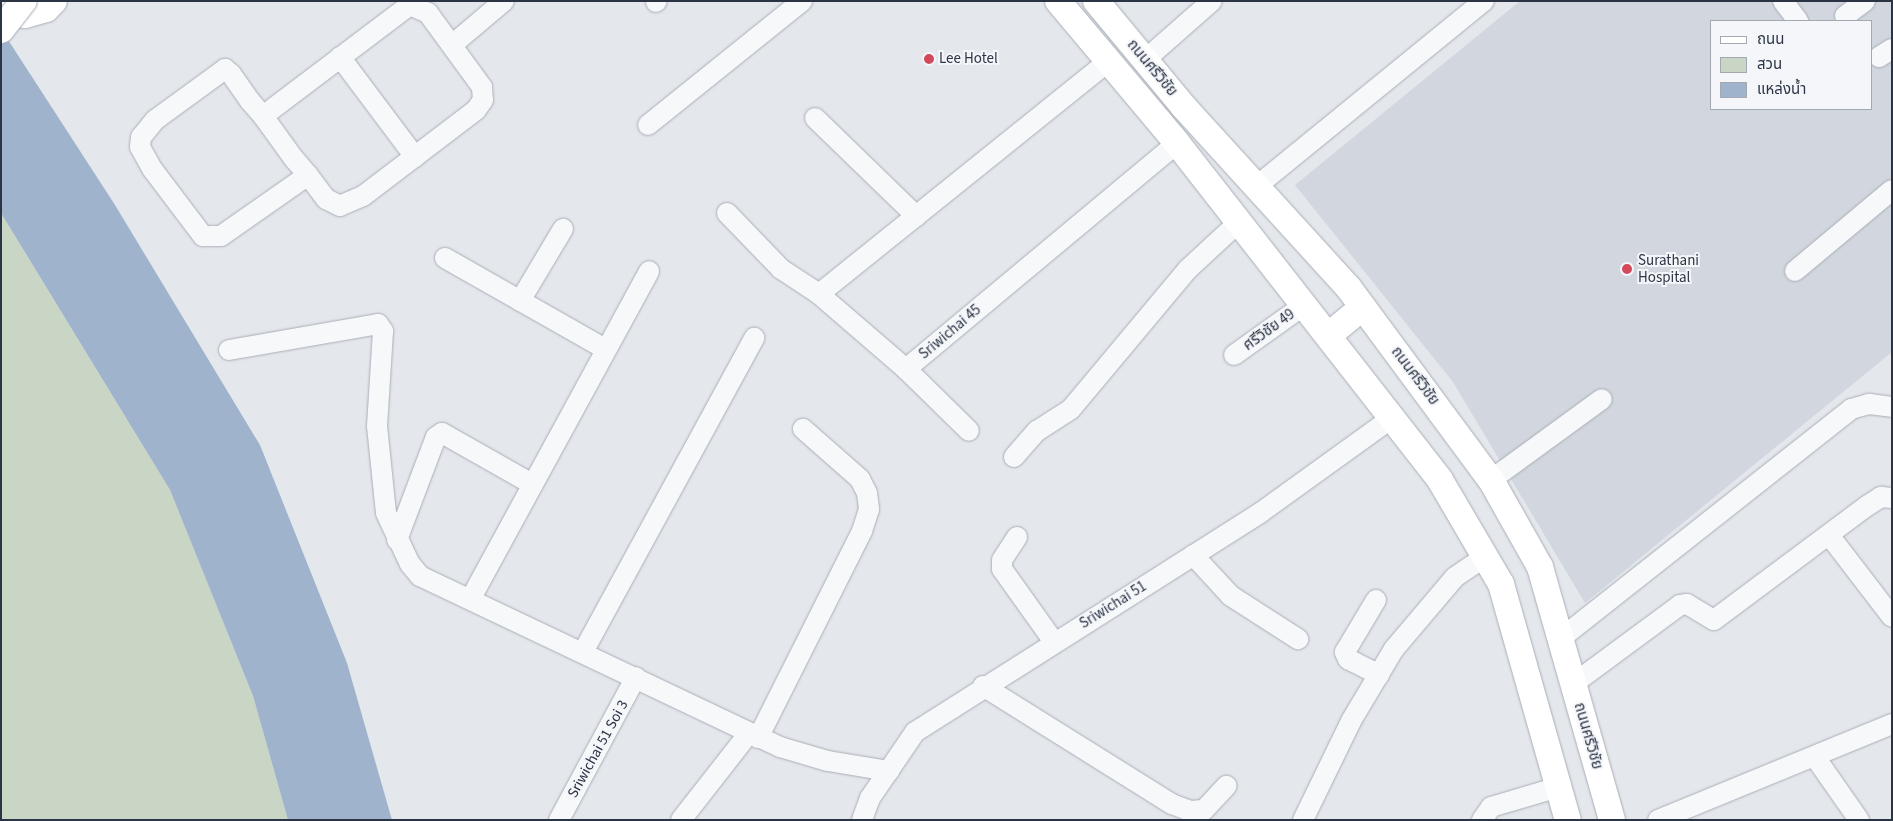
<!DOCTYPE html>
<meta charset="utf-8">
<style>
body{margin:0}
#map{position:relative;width:1893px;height:821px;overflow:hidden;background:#e4e7ec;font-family:"Source Sans 3","Noto Sans Thai",sans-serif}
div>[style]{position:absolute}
.built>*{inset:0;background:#d2d6de}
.green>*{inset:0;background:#c9d6c5}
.water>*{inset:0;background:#9fb4cc}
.roads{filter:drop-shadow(0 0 1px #a9aeb7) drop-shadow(0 0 1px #a9aeb7)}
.minor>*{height:20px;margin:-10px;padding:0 10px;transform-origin:10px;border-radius:10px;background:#f7f8fa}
.major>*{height:26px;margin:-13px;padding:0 13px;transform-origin:13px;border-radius:13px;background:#fff}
.bridges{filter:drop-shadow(0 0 1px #a3abb8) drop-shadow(0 0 1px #a3abb8)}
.major-bridge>*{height:26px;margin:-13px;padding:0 13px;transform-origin:13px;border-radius:13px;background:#fff}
.dots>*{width:14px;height:14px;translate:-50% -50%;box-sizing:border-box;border:2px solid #f4f6f9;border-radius:50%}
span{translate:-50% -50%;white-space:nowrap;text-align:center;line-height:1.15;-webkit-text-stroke:4px #f4f6f9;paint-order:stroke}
.poi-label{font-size:15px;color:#2b3445}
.left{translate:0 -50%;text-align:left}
.street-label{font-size:15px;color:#2b3445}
.frame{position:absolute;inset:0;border:2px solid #2b3445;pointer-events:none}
.legend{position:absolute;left:1710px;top:20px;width:162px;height:90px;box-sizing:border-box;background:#f4f6f9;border:1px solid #a4a8b1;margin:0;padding:6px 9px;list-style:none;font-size:15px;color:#2b3445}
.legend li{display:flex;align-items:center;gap:10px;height:25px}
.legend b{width:25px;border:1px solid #a4a8b1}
</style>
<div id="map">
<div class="built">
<div style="clip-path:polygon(evenodd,1520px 1px,1892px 1px,1892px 352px,1585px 603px,1453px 382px,1295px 185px,1520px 1px,1712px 21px,1872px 21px,1872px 109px,1712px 109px,1712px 21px)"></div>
</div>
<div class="green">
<div style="clip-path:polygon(1px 213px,170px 490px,253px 696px,288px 820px,1px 820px)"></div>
</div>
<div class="water">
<div style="clip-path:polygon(1px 29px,115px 205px,260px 445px,347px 663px,392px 820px,288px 820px,253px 696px,170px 490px,1px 213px)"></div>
</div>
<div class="roads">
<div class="minor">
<div style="left:1783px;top:1px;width:25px;rotate:53deg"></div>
<div style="left:656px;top:2px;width:1px;rotate:-45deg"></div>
<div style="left:1845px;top:16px;width:25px;rotate:-37deg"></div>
<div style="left:452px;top:45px;width:68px;rotate:-40.2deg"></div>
<div style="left:340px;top:57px;width:125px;rotate:53.1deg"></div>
<div style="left:1879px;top:57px;width:15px;rotate:-32deg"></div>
<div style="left:1145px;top:60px;width:89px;rotate:-41.4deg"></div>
<div style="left:263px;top:116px;width:184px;rotate:-37.1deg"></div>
<div style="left:410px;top:5px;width:20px;rotate:24deg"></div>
<div style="left:428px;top:13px;width:92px;rotate:53.9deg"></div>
<div style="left:482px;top:87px;width:13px;rotate:86deg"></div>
<div style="left:483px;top:100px;width:12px;rotate:125deg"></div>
<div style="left:476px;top:110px;width:142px;rotate:142.7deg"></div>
<div style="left:363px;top:196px;width:25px;rotate:157deg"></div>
<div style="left:340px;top:206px;width:16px;rotate:-153deg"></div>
<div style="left:326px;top:199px;width:30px;rotate:-127deg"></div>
<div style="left:308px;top:175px;width:21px;rotate:-131deg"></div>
<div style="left:294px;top:159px;width:53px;rotate:-125.8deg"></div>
<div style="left:263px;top:116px;width:20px;rotate:-131deg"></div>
<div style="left:250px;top:101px;width:33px;rotate:-125deg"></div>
<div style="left:231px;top:74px;width:8px;rotate:-140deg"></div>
<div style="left:225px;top:69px;width:87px;rotate:143.9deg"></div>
<div style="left:155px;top:120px;width:22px;rotate:129deg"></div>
<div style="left:141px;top:137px;width:10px;rotate:96deg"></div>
<div style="left:140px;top:147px;width:26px;rotate:61deg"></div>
<div style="left:153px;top:170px;width:83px;rotate:52.9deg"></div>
<div style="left:203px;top:236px;width:18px"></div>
<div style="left:221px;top:236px;width:106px;rotate:-35deg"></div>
<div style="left:815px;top:118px;width:141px;rotate:44.1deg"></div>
<div style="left:648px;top:125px;width:198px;rotate:-38.8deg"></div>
<div style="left:1257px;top:186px;width:293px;rotate:-39.2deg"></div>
<div style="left:727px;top:213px;width:78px;rotate:46deg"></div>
<div style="left:781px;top:269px;width:45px;rotate:33.3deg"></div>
<div style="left:819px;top:294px;width:115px;rotate:40.8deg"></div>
<div style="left:906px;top:369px;width:353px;rotate:-39.8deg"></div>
<div style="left:445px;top:258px;width:184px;rotate:29.6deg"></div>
<div style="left:1795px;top:271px;width:126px;rotate:-39.9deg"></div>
<div style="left:819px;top:294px;width:372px;rotate:-38.8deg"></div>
<div style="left:520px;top:301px;width:84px;rotate:-59.2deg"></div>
<div style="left:229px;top:350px;width:151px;rotate:-9.9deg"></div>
<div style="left:378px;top:324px;width:9px;rotate:54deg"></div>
<div style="left:383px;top:331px;width:95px;rotate:93.6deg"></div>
<div style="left:377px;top:426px;width:87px;rotate:84.1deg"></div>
<div style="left:386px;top:513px;width:56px;rotate:64.8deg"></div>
<div style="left:410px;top:564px;width:16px;rotate:50deg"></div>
<div style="left:420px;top:576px;width:399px;rotate:25.4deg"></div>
<div style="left:780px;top:747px;width:50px;rotate:16.3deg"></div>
<div style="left:828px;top:761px;width:62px;rotate:9.3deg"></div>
<div style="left:1234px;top:355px;width:86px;rotate:-35.5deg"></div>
<div style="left:906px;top:369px;width:88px;rotate:44.5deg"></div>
<div style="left:1014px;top:457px;width:35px;rotate:-49deg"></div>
<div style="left:1037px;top:431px;width:40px;rotate:-32.9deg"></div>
<div style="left:1071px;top:409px;width:182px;rotate:-50.1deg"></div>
<div style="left:1188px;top:269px;width:69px;rotate:-42.7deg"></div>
<div style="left:1491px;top:480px;width:137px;rotate:-36.1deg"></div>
<div style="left:1829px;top:535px;width:103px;rotate:52.5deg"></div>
<div style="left:1017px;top:537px;width:27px;rotate:123deg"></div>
<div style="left:1002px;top:560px;width:9px;rotate:90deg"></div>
<div style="left:1002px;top:569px;width:90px;rotate:54.5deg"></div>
<div style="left:397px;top:540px;width:110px;rotate:-69.3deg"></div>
<div style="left:436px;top:437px;width:7px;rotate:-34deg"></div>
<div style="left:442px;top:433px;width:103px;rotate:29.5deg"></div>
<div style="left:1193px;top:555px;width:56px;rotate:47.2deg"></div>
<div style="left:1231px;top:596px;width:80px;rotate:32.7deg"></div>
<div style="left:471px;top:598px;width:372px;rotate:-61.4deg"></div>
<div style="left:1376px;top:600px;width:61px;rotate:120.8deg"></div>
<div style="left:1345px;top:652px;width:8px;rotate:67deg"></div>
<div style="left:1348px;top:659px;width:35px;rotate:27deg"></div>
<div style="left:1560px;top:639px;width:371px;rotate:-38.3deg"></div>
<div style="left:1851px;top:409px;width:19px;rotate:-16deg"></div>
<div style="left:1869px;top:404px;width:23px;rotate:7deg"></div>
<div style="left:583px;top:652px;width:358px;rotate:-61.4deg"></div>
<div style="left:1573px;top:684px;width:133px;rotate:-36.4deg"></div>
<div style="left:1680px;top:605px;width:7px;rotate:-8deg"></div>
<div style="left:1687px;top:604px;width:31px;rotate:31deg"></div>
<div style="left:1714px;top:620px;width:191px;rotate:-36.7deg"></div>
<div style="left:1867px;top:506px;width:17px;rotate:-33deg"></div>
<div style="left:1881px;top:497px;width:11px;rotate:5deg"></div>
<div style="left:983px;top:686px;width:223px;rotate:32deg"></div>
<div style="left:1172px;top:804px;width:19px;rotate:21deg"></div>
<div style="left:1190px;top:811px;width:14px;rotate:-4deg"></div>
<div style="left:1204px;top:810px;width:33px;rotate:-47deg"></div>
<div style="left:758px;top:738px;width:232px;rotate:-63.3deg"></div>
<div style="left:862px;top:531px;width:23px;rotate:-72deg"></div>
<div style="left:869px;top:509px;width:16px;rotate:-97deg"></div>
<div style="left:867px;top:493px;width:16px;rotate:-117deg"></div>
<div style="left:860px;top:479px;width:76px;rotate:-138.7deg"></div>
<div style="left:1815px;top:757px;width:77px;rotate:55.1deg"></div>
<div style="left:559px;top:820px;width:162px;rotate:-61.7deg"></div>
<div style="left:681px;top:820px;width:110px;rotate:-52deg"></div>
<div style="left:862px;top:820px;width:23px;rotate:-70deg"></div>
<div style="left:870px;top:798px;width:80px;rotate:-55.7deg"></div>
<div style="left:915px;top:732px;width:409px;rotate:-32.4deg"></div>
<div style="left:1260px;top:513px;width:164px;rotate:-35.8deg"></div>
<div style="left:1303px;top:820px;width:110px;rotate:-64.1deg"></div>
<div style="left:1351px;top:721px;width:84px;rotate:-59.2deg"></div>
<div style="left:1394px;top:649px;width:94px;rotate:-49.7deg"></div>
<div style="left:1455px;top:577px;width:36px;rotate:-34deg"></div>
<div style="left:1482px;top:820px;width:16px;rotate:-55deg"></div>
<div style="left:1491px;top:807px;width:71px;rotate:-16.4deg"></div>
<div style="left:1658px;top:820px;width:253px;rotate:-22.3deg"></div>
</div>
<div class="major">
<div style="left:1058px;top:1px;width:185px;rotate:50deg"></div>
<div style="left:1177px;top:143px;width:427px;rotate:52deg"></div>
<div style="left:1440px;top:480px;width:121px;rotate:59.6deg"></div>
<div style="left:1501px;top:584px;width:245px;rotate:74.2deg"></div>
<div style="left:1096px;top:1px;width:138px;rotate:50.3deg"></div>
<div style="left:1184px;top:107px;width:244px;rotate:47.7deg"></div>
<div style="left:1348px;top:287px;width:240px;rotate:53.5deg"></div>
<div style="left:1491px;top:480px;width:100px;rotate:60.6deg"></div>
<div style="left:1540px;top:567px;width:263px;rotate:74.1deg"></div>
<div style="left:1px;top:2px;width:17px;rotate:40deg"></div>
<div style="left:14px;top:13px;width:11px;rotate:10deg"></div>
<div style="left:25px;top:15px;width:22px;rotate:-16deg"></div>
<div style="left:46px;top:9px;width:11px;rotate:-45deg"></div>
<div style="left:1329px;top:335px;width:44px;rotate:-39.5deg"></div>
</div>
</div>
<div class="bridges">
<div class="major-bridge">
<div style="left:1px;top:30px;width:37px;rotate:-52deg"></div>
</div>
</div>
<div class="dots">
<div style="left:929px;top:59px;background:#d1495b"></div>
<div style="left:1627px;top:269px;background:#d1495b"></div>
</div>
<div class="poi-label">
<span class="left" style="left:939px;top:59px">Lee Hotel</span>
<span class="left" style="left:1638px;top:269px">Surathani<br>Hospital</span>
</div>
<div class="street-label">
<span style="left:1152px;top:68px;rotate:50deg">ถนนศรีวิชัย</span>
<span style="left:1269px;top:330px;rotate:-36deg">ศรีวิชัย 49</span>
<span style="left:950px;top:332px;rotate:-40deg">Sriwichai 45</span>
<span style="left:1415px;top:376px;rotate:53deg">ถนนศรีวิชัย</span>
<span style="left:1113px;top:605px;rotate:-32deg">Sriwichai 51</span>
<span style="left:1588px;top:736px;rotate:74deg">ถนนศรีวิชัย</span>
<span style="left:598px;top:749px;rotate:-61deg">Sriwichai 51 Soi 3</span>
</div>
<div class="frame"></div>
<ul class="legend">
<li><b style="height:6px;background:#fff"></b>ถนน</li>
<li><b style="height:14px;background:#c9d6c5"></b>สวน</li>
<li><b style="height:14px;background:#9fb4cc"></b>แหล่งน้ำ</li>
</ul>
</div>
